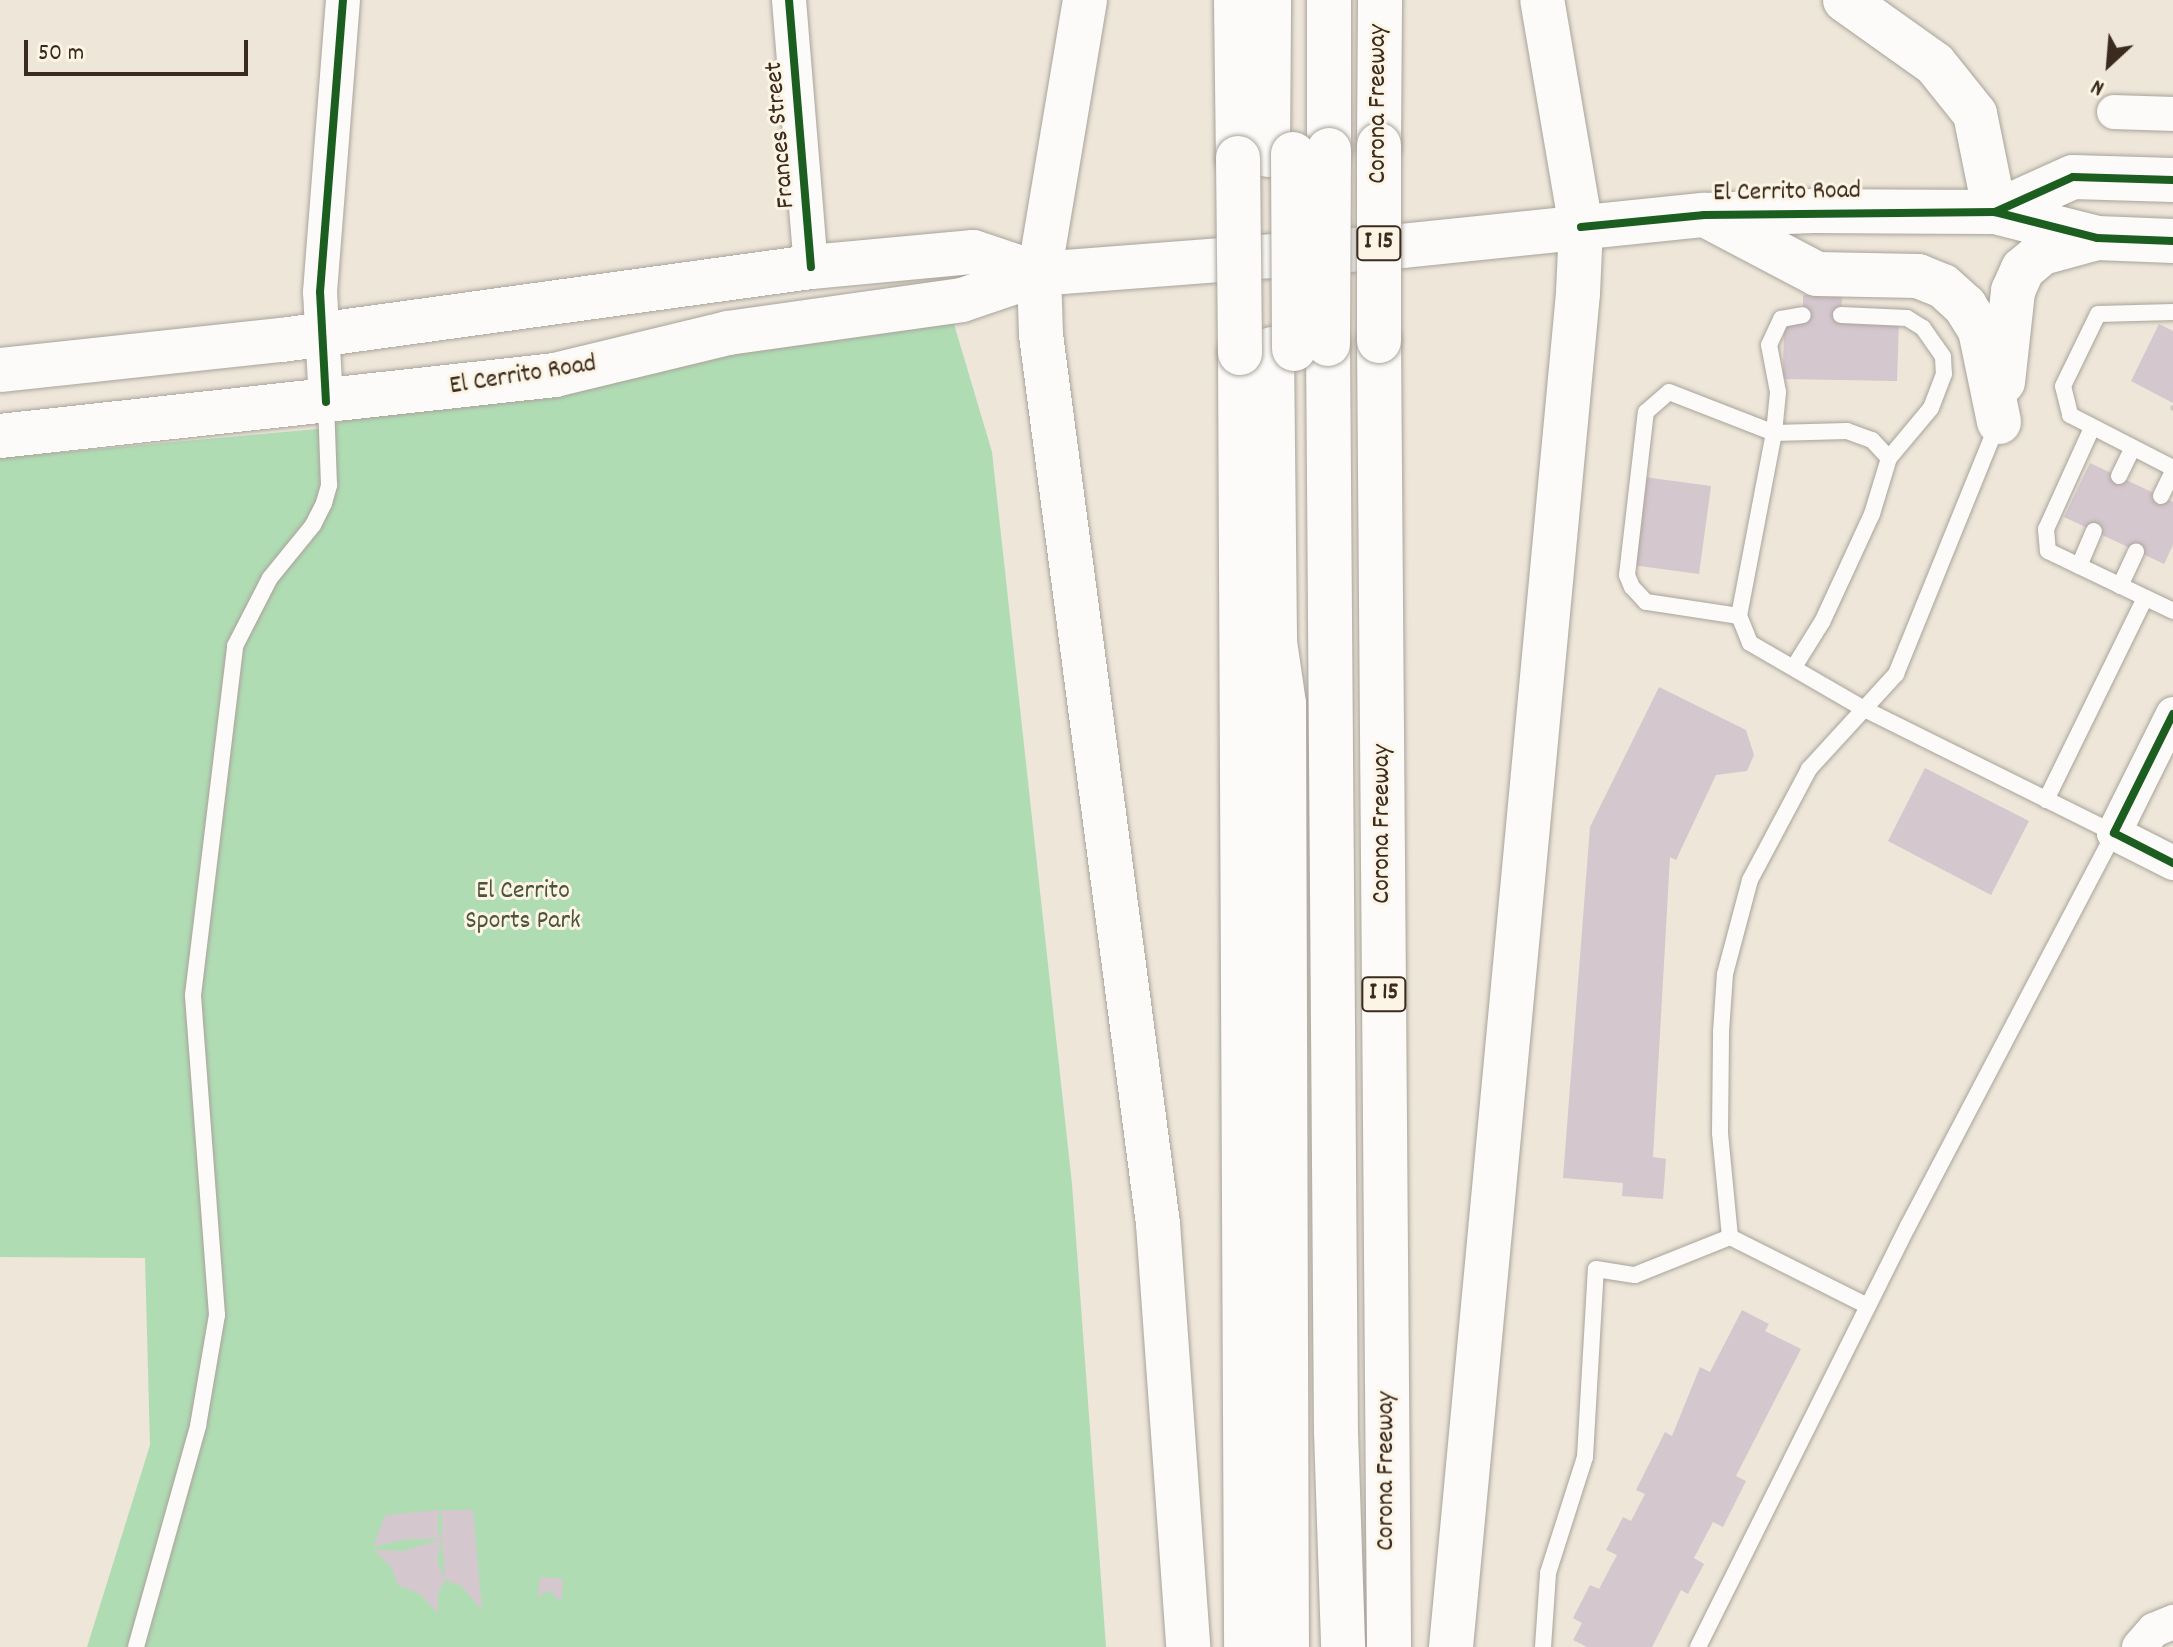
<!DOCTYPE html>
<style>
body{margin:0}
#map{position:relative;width:2173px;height:1647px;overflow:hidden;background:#ede6d9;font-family:Dekko,sans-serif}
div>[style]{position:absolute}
.green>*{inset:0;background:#b0dcb4}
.building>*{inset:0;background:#d4c7ce}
.path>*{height:5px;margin-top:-2.5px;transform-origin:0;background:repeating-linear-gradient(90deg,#cdcac5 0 6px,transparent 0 12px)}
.roads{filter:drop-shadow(0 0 2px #a9a39a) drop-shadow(0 0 2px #a9a39a)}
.lane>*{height:16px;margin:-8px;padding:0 8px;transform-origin:8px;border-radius:8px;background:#fcfbf9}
.street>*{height:34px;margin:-17px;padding:0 17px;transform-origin:17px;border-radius:17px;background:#fcfbf9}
.secondary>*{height:44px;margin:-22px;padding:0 22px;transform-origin:22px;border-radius:22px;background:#fcfbf9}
.primary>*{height:44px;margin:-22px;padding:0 22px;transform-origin:22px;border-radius:22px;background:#fcfbf9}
.highway>*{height:44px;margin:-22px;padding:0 22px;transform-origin:22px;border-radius:22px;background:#fcfbf9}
.bridges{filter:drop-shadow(0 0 2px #a9a39a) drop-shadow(0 0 2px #a9a39a)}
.highway-bridge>*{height:44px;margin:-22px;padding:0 22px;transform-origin:22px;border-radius:22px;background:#fcfbf9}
.cycleway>*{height:8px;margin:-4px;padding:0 4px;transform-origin:4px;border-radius:4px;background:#1b5e20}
span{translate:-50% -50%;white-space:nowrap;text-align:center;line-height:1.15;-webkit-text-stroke:6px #fcf5e5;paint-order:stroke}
.shield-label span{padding:2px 6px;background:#fcf5e5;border:2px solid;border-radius:6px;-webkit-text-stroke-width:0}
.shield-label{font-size:24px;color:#3b2a1e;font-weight:700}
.street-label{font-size:26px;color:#3b2a1e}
.park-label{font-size:26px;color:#4c543c}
.north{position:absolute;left:2069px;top:24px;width:80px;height:80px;-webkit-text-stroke:6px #fcf5e5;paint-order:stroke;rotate:206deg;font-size:22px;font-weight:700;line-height:32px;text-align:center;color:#3b2a1e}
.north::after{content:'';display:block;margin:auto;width:28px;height:36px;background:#3b2a1e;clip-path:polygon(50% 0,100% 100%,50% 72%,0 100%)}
.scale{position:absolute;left:24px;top:40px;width:224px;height:36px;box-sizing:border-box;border:4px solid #3b2a1e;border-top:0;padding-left:10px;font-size:24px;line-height:28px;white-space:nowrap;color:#3b2a1e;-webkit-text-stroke:6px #fcf5e5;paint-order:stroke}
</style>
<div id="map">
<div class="green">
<div style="clip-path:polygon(954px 324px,992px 452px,1072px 1184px,1106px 1647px,87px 1647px,150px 1445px,145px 1258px,0 1257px,0 458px,317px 429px,539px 360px)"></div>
</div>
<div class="building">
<div style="clip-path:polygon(1803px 295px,1842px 296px,1841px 321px,1899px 321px,1897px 381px,1783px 379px,1784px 319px,1803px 320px)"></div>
<div style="clip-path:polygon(2159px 324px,2173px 331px,2173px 403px,2131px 381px)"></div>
<div style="clip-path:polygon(2090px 463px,2173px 502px,2173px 545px,2164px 564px,2064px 517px)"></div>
<div style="clip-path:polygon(1644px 477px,1711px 486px,1699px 574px,1632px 565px)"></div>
<div style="clip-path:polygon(1659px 687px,1746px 730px,1754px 755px,1747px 771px,1716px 775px,1676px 860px,1670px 857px,1653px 1157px,1666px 1159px,1663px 1199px,1622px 1196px,1623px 1183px,1563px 1178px,1590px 827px)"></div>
<div style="clip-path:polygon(1925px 768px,2029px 821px,1991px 895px,1888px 841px)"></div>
<div style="clip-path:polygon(1742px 1310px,1769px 1324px,1765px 1331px,1801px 1349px,1736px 1476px,1746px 1481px,1723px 1527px,1713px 1522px,1694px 1558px,1704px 1564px,1688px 1594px,1681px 1590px,1652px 1647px,1587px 1647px,1573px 1640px,1582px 1623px,1573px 1618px,1590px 1585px,1599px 1589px,1617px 1555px,1606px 1550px,1623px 1517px,1631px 1521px,1645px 1494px,1636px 1490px,1665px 1432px,1672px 1436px,1700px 1367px,1710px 1372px)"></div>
<div style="clip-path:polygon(439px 1510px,473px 1510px,476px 1543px,442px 1539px,476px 1543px,482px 1610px,461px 1586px,445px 1580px,442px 1539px,406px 1539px,373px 1547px,385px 1515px,439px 1510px,437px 1529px,442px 1539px,442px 1516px)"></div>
<div style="clip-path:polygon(442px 1539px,437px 1560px,445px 1580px,438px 1593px,438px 1613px,420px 1594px,398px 1585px,391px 1567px,374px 1550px,403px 1551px)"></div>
<div style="clip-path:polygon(540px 1577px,563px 1579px,561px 1602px,550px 1591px,563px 1579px,550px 1591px,541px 1594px,537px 1600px,540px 1577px,550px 1591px)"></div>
</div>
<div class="path">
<div style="left:2173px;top:405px;width:5px;rotate:90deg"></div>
</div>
<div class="roads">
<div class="lane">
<div style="left:2173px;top:312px;width:75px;rotate:178.5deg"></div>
<div style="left:2098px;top:314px;width:80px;rotate:115.9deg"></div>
<div style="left:2063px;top:386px;width:30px;rotate:76deg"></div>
<div style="left:2070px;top:415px;width:116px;rotate:27.2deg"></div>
<div style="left:1841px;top:315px;width:66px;rotate:2.6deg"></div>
<div style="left:1907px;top:318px;width:19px;rotate:32deg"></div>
<div style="left:1923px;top:328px;width:35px;rotate:55deg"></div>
<div style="left:1943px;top:357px;width:17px;rotate:87deg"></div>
<div style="left:1944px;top:374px;width:36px;rotate:111deg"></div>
<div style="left:1931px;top:408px;width:65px;rotate:130deg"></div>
<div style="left:2091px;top:430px;width:109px;rotate:114.4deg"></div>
<div style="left:2046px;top:529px;width:22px;rotate:85deg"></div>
<div style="left:2048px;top:551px;width:139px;rotate:25.6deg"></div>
<div style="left:2119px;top:476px;width:30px;rotate:-64deg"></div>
<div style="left:2161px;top:496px;width:28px;rotate:-64deg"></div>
<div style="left:2079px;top:566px;width:38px;rotate:-67deg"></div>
<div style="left:2120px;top:586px;width:38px;rotate:-65deg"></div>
<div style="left:1739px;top:616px;width:94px;rotate:-171.4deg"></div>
<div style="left:1646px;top:602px;width:21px;rotate:-133deg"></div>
<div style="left:1632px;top:587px;width:13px;rotate:-113deg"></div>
<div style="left:1627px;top:575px;width:164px;rotate:-83.4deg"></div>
<div style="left:1646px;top:412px;width:30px;rotate:-41deg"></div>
<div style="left:1669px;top:392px;width:113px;rotate:21.3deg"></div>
<div style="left:1774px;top:433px;width:41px;rotate:-84.4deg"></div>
<div style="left:1778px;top:392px;width:48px;rotate:-100.8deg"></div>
<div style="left:1769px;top:345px;width:29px;rotate:-65deg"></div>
<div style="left:1781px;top:319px;width:22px;rotate:-10deg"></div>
<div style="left:2046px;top:800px;width:225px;rotate:-63.9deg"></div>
<div style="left:1730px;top:1237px;width:154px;rotate:26.6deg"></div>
<div style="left:136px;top:1647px;width:230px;rotate:-74.3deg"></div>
<div style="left:198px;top:1426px;width:113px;rotate:-80.3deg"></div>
<div style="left:217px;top:1315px;width:321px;rotate:-94.3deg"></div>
<div style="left:193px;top:995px;width:352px;rotate:-83.1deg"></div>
<div style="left:235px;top:646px;width:76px;rotate:-62.8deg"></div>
<div style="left:270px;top:578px;width:68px;rotate:-50.9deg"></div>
<div style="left:313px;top:525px;width:25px;rotate:-63deg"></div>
<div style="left:324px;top:503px;width:19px;rotate:-74deg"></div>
<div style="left:329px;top:485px;width:83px;rotate:-92.1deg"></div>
<div style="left:1543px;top:1647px;width:74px;rotate:-86.1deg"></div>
<div style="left:1548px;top:1573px;width:122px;rotate:-72.3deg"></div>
<div style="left:1585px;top:1457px;width:188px;rotate:-86.7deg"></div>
<div style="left:1596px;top:1269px;width:39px;rotate:9deg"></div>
<div style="left:1635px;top:1275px;width:102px;rotate:-21.8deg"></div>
<div style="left:1730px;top:1237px;width:104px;rotate:-95.5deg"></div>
<div style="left:1720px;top:1133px;width:101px;rotate:-89.4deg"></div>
<div style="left:1721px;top:1032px;width:58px;rotate:-86.1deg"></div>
<div style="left:1725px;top:974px;width:97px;rotate:-75.1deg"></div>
<div style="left:1750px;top:880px;width:126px;rotate:-62deg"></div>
<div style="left:1809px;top:769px;width:129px;rotate:-47.5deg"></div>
<div style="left:1896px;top:674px;width:271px;rotate:-67.9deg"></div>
<div style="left:1698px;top:1647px;width:470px;rotate:-63.5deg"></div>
<div style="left:1908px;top:1226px;width:444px;rotate:-62.3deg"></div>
<div style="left:2114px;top:833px;width:279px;rotate:-153.6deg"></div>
<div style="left:1864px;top:709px;width:132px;rotate:-149.9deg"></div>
<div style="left:1750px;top:643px;width:29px;rotate:-112deg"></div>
<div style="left:1739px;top:616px;width:186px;rotate:-79.2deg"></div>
<div style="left:1774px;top:433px;width:73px;rotate:-1.6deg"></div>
<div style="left:1847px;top:431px;width:27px;rotate:20deg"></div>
<div style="left:1872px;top:440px;width:25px;rotate:47deg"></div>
<div style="left:1889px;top:458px;width:59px;rotate:106.9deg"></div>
<div style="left:1872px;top:514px;width:119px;rotate:114.8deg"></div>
<div style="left:1822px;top:622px;width:53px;rotate:121.9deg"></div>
</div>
<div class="street">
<div style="left:789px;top:0;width:268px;rotate:85.3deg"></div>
<div style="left:2114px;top:112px;width:59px;rotate:1.9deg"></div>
<div style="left:326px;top:402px;width:110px;rotate:-93.1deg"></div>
<div style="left:320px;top:292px;width:293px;rotate:-85.5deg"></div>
<div style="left:2173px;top:714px;width:133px;rotate:116.4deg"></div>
<div style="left:2114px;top:833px;width:66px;rotate:27deg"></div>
<div style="left:2139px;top:1647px;width:23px;rotate:-49deg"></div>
<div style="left:2154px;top:1630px;width:21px;rotate:-23deg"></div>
</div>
<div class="secondary">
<div style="left:1845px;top:0;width:110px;rotate:35.4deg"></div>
<div style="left:1935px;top:64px;width:64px;rotate:51.3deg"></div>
<div style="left:1975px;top:114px;width:100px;rotate:78.5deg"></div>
<div style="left:0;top:370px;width:284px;rotate:-6.1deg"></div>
<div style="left:282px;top:340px;width:534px;rotate:-7.86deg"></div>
<div style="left:811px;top:267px;width:163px;rotate:-5.3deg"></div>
<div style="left:973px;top:252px;width:70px;rotate:18.4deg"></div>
<div style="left:0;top:436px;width:558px;rotate:-6.27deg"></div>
<div style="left:555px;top:375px;width:178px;rotate:-13.6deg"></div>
<div style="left:728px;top:333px;width:236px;rotate:-8deg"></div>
<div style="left:962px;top:300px;width:81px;rotate:-18.7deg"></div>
</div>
<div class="primary">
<div style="left:1995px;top:212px;width:85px;rotate:-24.2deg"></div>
<div style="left:2073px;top:177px;width:100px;rotate:1.7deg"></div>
<div style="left:1707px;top:216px;width:124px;rotate:27.8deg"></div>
<div style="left:1817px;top:274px;width:101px;rotate:1.1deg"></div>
<div style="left:1918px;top:276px;width:27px;rotate:22deg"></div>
<div style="left:1943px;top:286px;width:30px;rotate:42deg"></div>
<div style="left:1965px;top:306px;width:28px;rotate:58deg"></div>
<div style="left:1980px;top:330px;width:94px;rotate:78.3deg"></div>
<div style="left:1039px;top:274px;width:364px;rotate:-4.4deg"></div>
<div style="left:1402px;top:246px;width:304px;rotate:-5.9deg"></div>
<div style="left:1704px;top:215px;width:110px;rotate:-2.1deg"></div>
<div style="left:1814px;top:211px;width:181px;rotate:0.3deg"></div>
<div style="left:1995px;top:212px;width:105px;rotate:14.3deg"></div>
<div style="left:2097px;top:238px;width:76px;rotate:2.3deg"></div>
<div style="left:2003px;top:382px;width:92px;rotate:-83.7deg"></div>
<div style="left:2013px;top:291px;width:24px;rotate:-66deg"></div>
<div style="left:2023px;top:269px;width:25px;rotate:-40deg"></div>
<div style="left:2042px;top:253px;width:57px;rotate:-15.3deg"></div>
</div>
<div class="highway">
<div style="left:1085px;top:0;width:278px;rotate:99.5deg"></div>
<div style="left:1039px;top:274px;width:61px;rotate:88.1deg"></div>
<div style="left:1041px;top:335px;width:897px;rotate:82.5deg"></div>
<div style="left:1158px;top:1224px;width:424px;rotate:85.9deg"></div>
<div style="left:1236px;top:0;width:158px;rotate:89.3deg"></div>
<div style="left:1379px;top:145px;width:145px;rotate:-89.6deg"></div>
<div style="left:1329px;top:150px;width:150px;rotate:-90deg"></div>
<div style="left:1268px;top:155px;width:155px;rotate:-89.6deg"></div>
<div style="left:1379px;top:341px;width:1306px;rotate:89.56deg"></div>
<div style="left:1328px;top:344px;width:1088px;rotate:89.58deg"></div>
<div style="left:1336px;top:1432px;width:215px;rotate:88.1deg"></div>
<div style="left:1272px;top:349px;width:293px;rotate:89.4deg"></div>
<div style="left:1275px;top:642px;width:63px;rotate:81.7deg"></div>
<div style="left:1284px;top:704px;width:943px;rotate:89.82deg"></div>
<div style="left:1240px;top:353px;width:1294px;rotate:89.73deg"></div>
<div style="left:1451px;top:1647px;width:1360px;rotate:-84.64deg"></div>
<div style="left:1578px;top:293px;width:66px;rotate:-87.4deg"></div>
<div style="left:1581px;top:227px;width:230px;rotate:-99.7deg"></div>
</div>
</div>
<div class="bridges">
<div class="highway-bridge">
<div style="left:1379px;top:145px;width:196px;rotate:90deg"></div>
<div style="left:1293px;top:154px;width:195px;rotate:89.7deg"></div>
<div style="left:1238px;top:158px;width:195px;rotate:89.4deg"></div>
<div style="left:1328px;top:344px;width:194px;rotate:-89.7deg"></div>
</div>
</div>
<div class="cycleway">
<div style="left:789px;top:0;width:268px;rotate:85.3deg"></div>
<div style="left:1995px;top:212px;width:85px;rotate:-24.2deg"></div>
<div style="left:2073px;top:177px;width:100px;rotate:1.7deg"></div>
<div style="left:1581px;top:227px;width:124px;rotate:-5.6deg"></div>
<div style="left:1704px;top:215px;width:291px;rotate:-0.6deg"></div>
<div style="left:1995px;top:212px;width:105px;rotate:14.3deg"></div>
<div style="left:2097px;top:238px;width:76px;rotate:2.3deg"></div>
<div style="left:326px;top:402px;width:110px;rotate:-93.1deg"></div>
<div style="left:320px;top:292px;width:293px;rotate:-85.5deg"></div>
<div style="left:2173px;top:714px;width:133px;rotate:116.4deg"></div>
<div style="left:2114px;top:833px;width:66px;rotate:27deg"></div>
</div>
<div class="shield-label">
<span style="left:1379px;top:243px">I 15</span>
<span style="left:1384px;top:994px">I 15</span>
</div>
<div class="street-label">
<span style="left:1379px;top:104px;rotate:-90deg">Corona Freeway</span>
<span style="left:781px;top:135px;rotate:-95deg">Frances Street</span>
<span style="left:1787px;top:193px;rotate:-1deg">El Cerrito Road</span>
<span style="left:523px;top:376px;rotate:-9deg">El Cerrito Road</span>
<span style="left:1383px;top:824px;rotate:-90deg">Corona Freeway</span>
<span style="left:1387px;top:1471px;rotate:-90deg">Corona Freeway</span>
</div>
<div class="park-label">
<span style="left:523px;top:907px">El Cerrito<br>Sports Park</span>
</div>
<div class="north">N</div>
<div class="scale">50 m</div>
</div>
